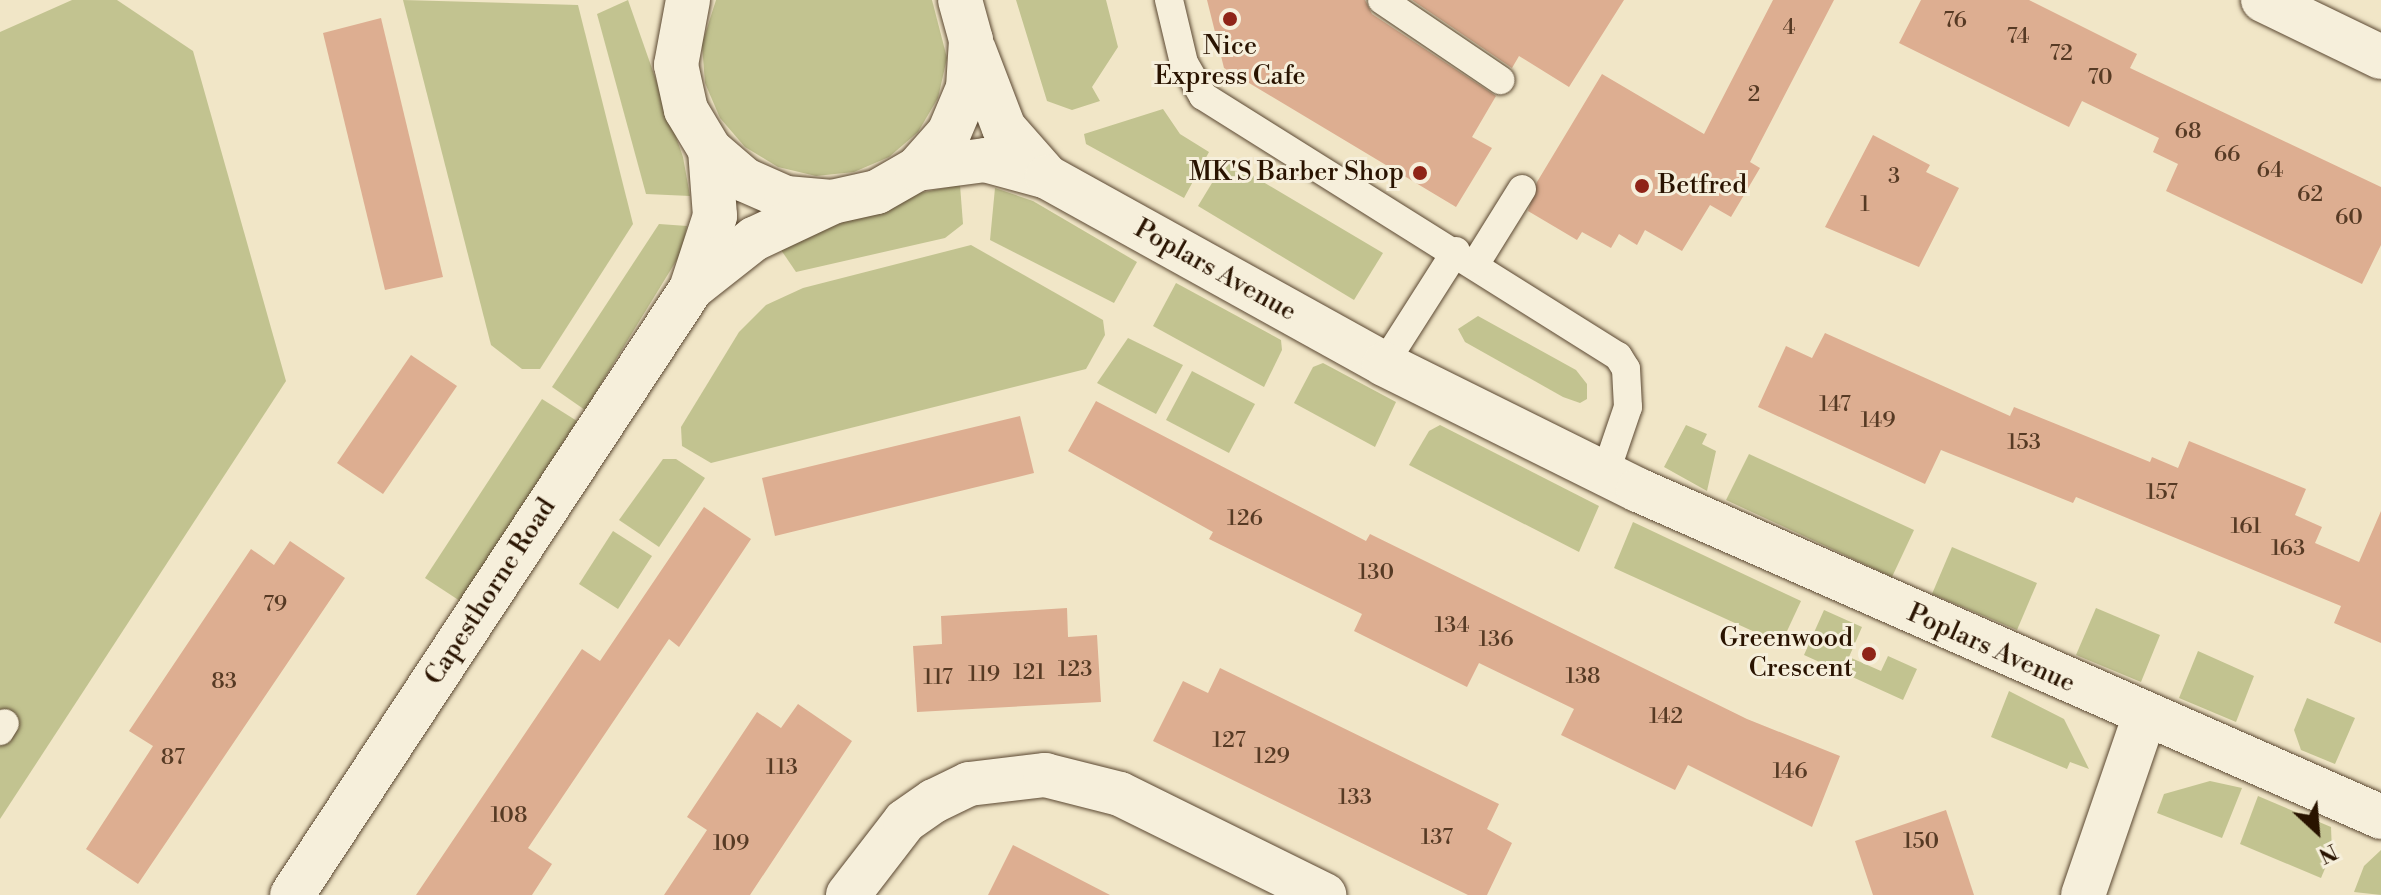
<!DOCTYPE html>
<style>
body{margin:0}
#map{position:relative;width:2381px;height:895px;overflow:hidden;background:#f1e6c7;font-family:"Libre Bodoni",serif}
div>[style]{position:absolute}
.green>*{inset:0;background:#c2c390}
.building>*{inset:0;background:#ddae91}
.roads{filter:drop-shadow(0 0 2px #5b4832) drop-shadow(0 0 2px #5b4832)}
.service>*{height:28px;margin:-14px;padding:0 14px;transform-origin:14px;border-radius:14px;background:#f6efdb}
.minor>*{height:44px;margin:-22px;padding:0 22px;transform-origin:22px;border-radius:22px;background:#f6efdb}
.tertiary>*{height:44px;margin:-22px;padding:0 22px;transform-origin:22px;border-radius:22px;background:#f6efdb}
.dots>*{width:22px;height:22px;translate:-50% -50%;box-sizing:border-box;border:4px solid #f6efdb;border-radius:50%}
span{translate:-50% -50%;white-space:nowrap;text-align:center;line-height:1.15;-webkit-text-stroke:6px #f6efdb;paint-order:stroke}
.number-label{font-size:22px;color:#563a24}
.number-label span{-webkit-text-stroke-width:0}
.poi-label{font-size:26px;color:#291300}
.right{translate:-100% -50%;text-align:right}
.left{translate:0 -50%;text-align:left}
.street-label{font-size:26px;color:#291300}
.north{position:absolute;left:2277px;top:791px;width:80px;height:80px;-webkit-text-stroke:6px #f6efdb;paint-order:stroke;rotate:154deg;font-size:22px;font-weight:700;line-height:32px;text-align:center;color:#291300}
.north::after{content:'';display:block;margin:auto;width:28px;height:36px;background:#291300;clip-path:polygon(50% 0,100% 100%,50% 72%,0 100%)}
</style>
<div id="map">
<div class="green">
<div style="clip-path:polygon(72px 0,117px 0,193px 51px,286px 381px,0 819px,0 32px)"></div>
<div style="clip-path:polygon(403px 0,578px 5px,633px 224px,540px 369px,522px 369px,491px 345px)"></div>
<div style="clip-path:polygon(628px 0,683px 157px,690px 196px,646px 194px,597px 14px)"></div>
<div style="clip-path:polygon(716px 0,932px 0,947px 58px,938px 98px,918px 132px,889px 157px,854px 172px,816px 176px,778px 167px,745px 147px,720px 118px,705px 83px,702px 44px)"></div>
<div style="clip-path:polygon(1016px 0,1106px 0,1118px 47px,1092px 87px,1100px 101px,1072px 110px,1047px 101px)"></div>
<div style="clip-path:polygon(1163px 109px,1180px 134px,1209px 152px,1184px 198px,1086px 144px,1084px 134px)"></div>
<div style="clip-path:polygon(1226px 160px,1383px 253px,1354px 300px,1198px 206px)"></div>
<div style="clip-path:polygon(960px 185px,963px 224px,945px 238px,796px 272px,779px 247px,919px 193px)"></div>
<div style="clip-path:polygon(995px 188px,1033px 201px,1137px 262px,1114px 303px,990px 240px)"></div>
<div style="clip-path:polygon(659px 224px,687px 226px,681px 253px,585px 410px,552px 387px)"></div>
<div style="clip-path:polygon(971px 245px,1103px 320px,1105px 335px,1086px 369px,711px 463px,682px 446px,681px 427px,739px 332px,766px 305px,803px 288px)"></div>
<div style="clip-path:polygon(1176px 283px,1281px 340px,1282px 350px,1264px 387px,1153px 326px)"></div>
<div style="clip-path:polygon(1478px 316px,1576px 370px,1587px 384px,1587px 399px,1580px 403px,1563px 397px,1465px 342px,1458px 329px)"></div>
<div style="clip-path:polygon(1128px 338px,1183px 365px,1156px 414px,1097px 383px)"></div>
<div style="clip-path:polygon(1323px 363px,1396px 402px,1375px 447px,1294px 403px,1313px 367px)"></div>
<div style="clip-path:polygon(1192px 371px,1255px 404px,1229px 453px,1166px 420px)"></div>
<div style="clip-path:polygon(542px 399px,577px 421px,460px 601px,425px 578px)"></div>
<div style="clip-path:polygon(1440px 425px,1599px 506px,1579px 552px,1409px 465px,1429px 431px)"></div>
<div style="clip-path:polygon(1686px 425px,1707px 434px,1702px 444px,1716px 451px,1707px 491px,1664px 467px)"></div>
<div style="clip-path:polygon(1749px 454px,1914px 530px,1892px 577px,1726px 500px)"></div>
<div style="clip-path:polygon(663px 459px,676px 459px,705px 478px,659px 547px,619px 520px)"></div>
<div style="clip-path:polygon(1633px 522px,1801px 601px,1781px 644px,1614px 568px)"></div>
<div style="clip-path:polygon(613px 531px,652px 556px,618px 609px,579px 584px)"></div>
<div style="clip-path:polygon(1952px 547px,2037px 583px,2017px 630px,1932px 594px)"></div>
<div style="clip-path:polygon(2096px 608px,2160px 635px,2141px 682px,2076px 655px)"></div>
<div style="clip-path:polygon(1824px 610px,1862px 627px,1849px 657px,1881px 671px,1888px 656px,1917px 669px,1903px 700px,1804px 655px)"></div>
<div style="clip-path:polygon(2198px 651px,2254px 676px,2236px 722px,2179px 698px)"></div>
<div style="clip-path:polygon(2009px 691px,2064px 719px,2089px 769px,2070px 762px,2067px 769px,1991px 737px)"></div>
<div style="clip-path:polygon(2307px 698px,2355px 718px,2335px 764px,2301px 750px,2294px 730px)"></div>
<div style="clip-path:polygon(2210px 781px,2242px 788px,2222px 838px,2157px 813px,2164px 794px)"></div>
<div style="clip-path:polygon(2258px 796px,2331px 827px,2332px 852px,2321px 878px,2240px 844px)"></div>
<div style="clip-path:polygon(2381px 850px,2381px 895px,2354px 892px,2364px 866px)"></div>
</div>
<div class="building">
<div style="clip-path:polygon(1207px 0,1365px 0,1372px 14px,1496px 96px,1472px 137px,1492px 148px,1456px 207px,1224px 68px)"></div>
<div style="clip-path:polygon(1412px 0,1624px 0,1569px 87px,1519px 56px,1512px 68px)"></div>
<div style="clip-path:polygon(1773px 0,1834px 0,1750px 162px,1760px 168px,1731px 217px,1710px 205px,1682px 251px,1645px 230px,1637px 245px,1619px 234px,1611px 248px,1582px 232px,1577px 240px,1528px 211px,1537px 182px,1602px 74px,1704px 134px)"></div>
<div style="clip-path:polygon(1921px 0,2029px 0,2137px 54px,2130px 68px,2381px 187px,2381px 245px,2362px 284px,2166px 191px,2178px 164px,2153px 152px,2159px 138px,2082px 101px,2069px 127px,1899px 43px)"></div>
<div style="clip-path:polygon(381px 18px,443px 277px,385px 290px,323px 33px)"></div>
<div style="clip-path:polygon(1873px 135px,1930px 165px,1926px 172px,1959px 188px,1919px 267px,1825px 227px)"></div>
<div style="clip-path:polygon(1825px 333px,2010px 416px,2014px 407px,2150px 462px,2152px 457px,2178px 468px,2189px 441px,2306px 489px,2295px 515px,2322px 527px,2315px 543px,2359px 562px,2381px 511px,2381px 643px,2334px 623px,2341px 606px,2076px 497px,2073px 503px,1941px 450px,1925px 484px,1758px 407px,1786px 346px,1812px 358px)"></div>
<div style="clip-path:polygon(411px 355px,457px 386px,383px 494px,337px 463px)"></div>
<div style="clip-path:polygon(1096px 401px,1366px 541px,1370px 534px,1747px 719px,1840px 756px,1812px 827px,1688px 765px,1675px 790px,1561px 735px,1574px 709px,1479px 663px,1467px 687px,1354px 631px,1362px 614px,1209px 539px,1213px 532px,1068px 451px)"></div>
<div style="clip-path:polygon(1020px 416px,1034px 473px,775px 536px,762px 478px)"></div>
<div style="clip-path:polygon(704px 507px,751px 539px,679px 647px,669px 639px,528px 848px,552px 864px,532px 895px,416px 895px,582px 649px,600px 661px)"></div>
<div style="clip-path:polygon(290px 541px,345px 578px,138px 884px,86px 849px,153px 746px,129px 731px,251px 549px,274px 565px)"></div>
<div style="clip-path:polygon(1067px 608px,1068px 637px,1097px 635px,1101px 702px,917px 712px,913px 646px,942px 644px,941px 616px)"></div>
<div style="clip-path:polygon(1220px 668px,1499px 804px,1487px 829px,1512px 843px,1487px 895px,1468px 895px,1153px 741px,1183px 681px,1208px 693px)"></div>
<div style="clip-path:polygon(798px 704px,852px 741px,750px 895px,664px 895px,707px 830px,687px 817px,757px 712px,781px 728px)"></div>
<div style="clip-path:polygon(1946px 810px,1974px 895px,1873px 895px,1855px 841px)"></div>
<div style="clip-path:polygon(1013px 845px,1110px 895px,988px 895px)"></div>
</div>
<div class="roads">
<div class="service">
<div style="left:1169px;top:0;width:65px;rotate:76.6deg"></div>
<div style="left:1184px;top:63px;width:38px;rotate:60deg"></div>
<div style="left:1203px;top:96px;width:490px;rotate:32.1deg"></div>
<div style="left:1618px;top:356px;width:15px;rotate:58deg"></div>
<div style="left:1626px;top:369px;width:38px;rotate:87deg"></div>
<div style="left:1628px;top:407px;width:71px;rotate:108.9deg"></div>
<div style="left:1382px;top:0;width:143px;rotate:34.1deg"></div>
<div style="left:1476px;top:263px;width:87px;rotate:-58.1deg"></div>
<div style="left:1384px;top:364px;width:134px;rotate:-57.5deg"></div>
<div style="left:0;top:731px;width:9px;rotate:-58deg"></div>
</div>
<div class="minor">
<div style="left:2263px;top:0;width:131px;rotate:25.8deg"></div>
<div style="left:848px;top:895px;width:93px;rotate:-52.4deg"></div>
<div style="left:905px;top:821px;width:35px;rotate:-35deg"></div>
<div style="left:934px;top:801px;width:39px;rotate:-26deg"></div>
<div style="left:969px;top:784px;width:77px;rotate:-6.8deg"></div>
<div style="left:1045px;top:775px;width:77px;rotate:14.2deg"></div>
<div style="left:1120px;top:794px;width:228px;rotate:26.3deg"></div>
<div style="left:2083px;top:895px;width:187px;rotate:-71deg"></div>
</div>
<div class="tertiary">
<div style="left:688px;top:0;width:66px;rotate:100.5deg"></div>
<div style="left:676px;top:65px;width:46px;rotate:77.5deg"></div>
<div style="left:686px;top:110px;width:47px;rotate:59deg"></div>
<div style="left:710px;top:150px;width:46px;rotate:40.6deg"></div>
<div style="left:745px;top:180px;width:45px;rotate:23.7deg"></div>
<div style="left:786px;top:198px;width:46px;rotate:5deg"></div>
<div style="left:832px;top:202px;width:46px;rotate:-12.5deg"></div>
<div style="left:877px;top:192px;width:46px;rotate:-29.9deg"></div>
<div style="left:917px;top:169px;width:48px;rotate:-48.4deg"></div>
<div style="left:949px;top:133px;width:49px;rotate:-67.1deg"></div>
<div style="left:968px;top:88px;width:48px;rotate:-86.4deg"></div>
<div style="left:971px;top:40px;width:41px;rotate:-105.4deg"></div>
<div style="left:974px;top:50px;width:84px;rotate:69deg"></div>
<div style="left:1004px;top:128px;width:65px;rotate:48.7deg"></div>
<div style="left:917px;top:169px;width:69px;rotate:-7.5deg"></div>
<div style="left:985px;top:160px;width:64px;rotate:15.3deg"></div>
<div style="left:1047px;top:177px;width:385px;rotate:29deg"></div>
<div style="left:1384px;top:364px;width:284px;rotate:26.4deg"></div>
<div style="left:1638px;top:490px;width:812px;rotate:23.75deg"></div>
<div style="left:693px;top:287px;width:78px;rotate:-38.2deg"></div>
<div style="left:754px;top:239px;width:85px;rotate:-25.1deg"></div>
<div style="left:292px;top:895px;width:726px;rotate:-56.64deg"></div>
<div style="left:691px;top:289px;width:77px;rotate:-71.8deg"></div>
<div style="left:715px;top:216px;width:66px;rotate:-94.3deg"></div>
</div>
</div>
<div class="dots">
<div style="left:1230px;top:19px;background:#8f2418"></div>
<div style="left:1420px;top:173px;background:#8f2418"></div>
<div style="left:1642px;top:186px;background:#8f2418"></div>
<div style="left:1869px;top:654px;background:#8f2418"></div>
</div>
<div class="number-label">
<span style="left:1955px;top:21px">76</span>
<span style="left:1789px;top:28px">4</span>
<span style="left:2018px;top:37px">74</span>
<span style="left:2061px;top:54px">72</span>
<span style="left:2100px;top:78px">70</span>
<span style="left:1754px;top:95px">2</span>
<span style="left:2188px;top:132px">68</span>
<span style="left:2227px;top:155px">66</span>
<span style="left:2270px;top:171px">64</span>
<span style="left:1894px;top:177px">3</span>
<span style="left:2310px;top:195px">62</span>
<span style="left:1865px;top:205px">1</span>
<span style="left:2349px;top:218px">60</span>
<span style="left:1835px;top:405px">147</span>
<span style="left:1878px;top:421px">149</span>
<span style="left:2024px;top:443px">153</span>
<span style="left:2162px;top:493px">157</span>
<span style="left:1245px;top:519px">126</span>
<span style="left:2246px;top:527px">161</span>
<span style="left:2288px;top:549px">163</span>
<span style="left:1376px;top:573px">130</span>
<span style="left:275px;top:605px">79</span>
<span style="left:1452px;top:626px">134</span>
<span style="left:1496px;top:640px">136</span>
<span style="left:1075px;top:670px">123</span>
<span style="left:1029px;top:673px">121</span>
<span style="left:984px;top:675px">119</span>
<span style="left:1583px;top:677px">138</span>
<span style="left:938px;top:678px">117</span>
<span style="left:224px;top:682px">83</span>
<span style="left:1666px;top:717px">142</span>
<span style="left:1229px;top:741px">127</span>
<span style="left:1272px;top:757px">129</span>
<span style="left:173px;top:758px">87</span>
<span style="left:782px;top:768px">113</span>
<span style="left:1790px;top:772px">146</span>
<span style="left:1355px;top:798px">133</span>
<span style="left:509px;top:816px">108</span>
<span style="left:1437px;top:838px">137</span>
<span style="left:1921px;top:842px">150</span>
<span style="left:731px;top:844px">109</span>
</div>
<div class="poi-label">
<span style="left:1230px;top:62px">Nice<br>Express Cafe</span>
<span class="right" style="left:1404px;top:173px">MK'S Barber Shop</span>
<span class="left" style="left:1658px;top:186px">Betfred</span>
<span class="right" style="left:1853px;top:654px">Greenwood<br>Crescent</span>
</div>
<div class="street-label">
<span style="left:1215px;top:271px;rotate:29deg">Poplars Avenue</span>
<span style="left:491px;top:592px;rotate:-57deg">Capesthorne Road</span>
<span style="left:1991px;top:649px;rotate:24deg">Poplars Avenue</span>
</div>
<div class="north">N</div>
</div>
